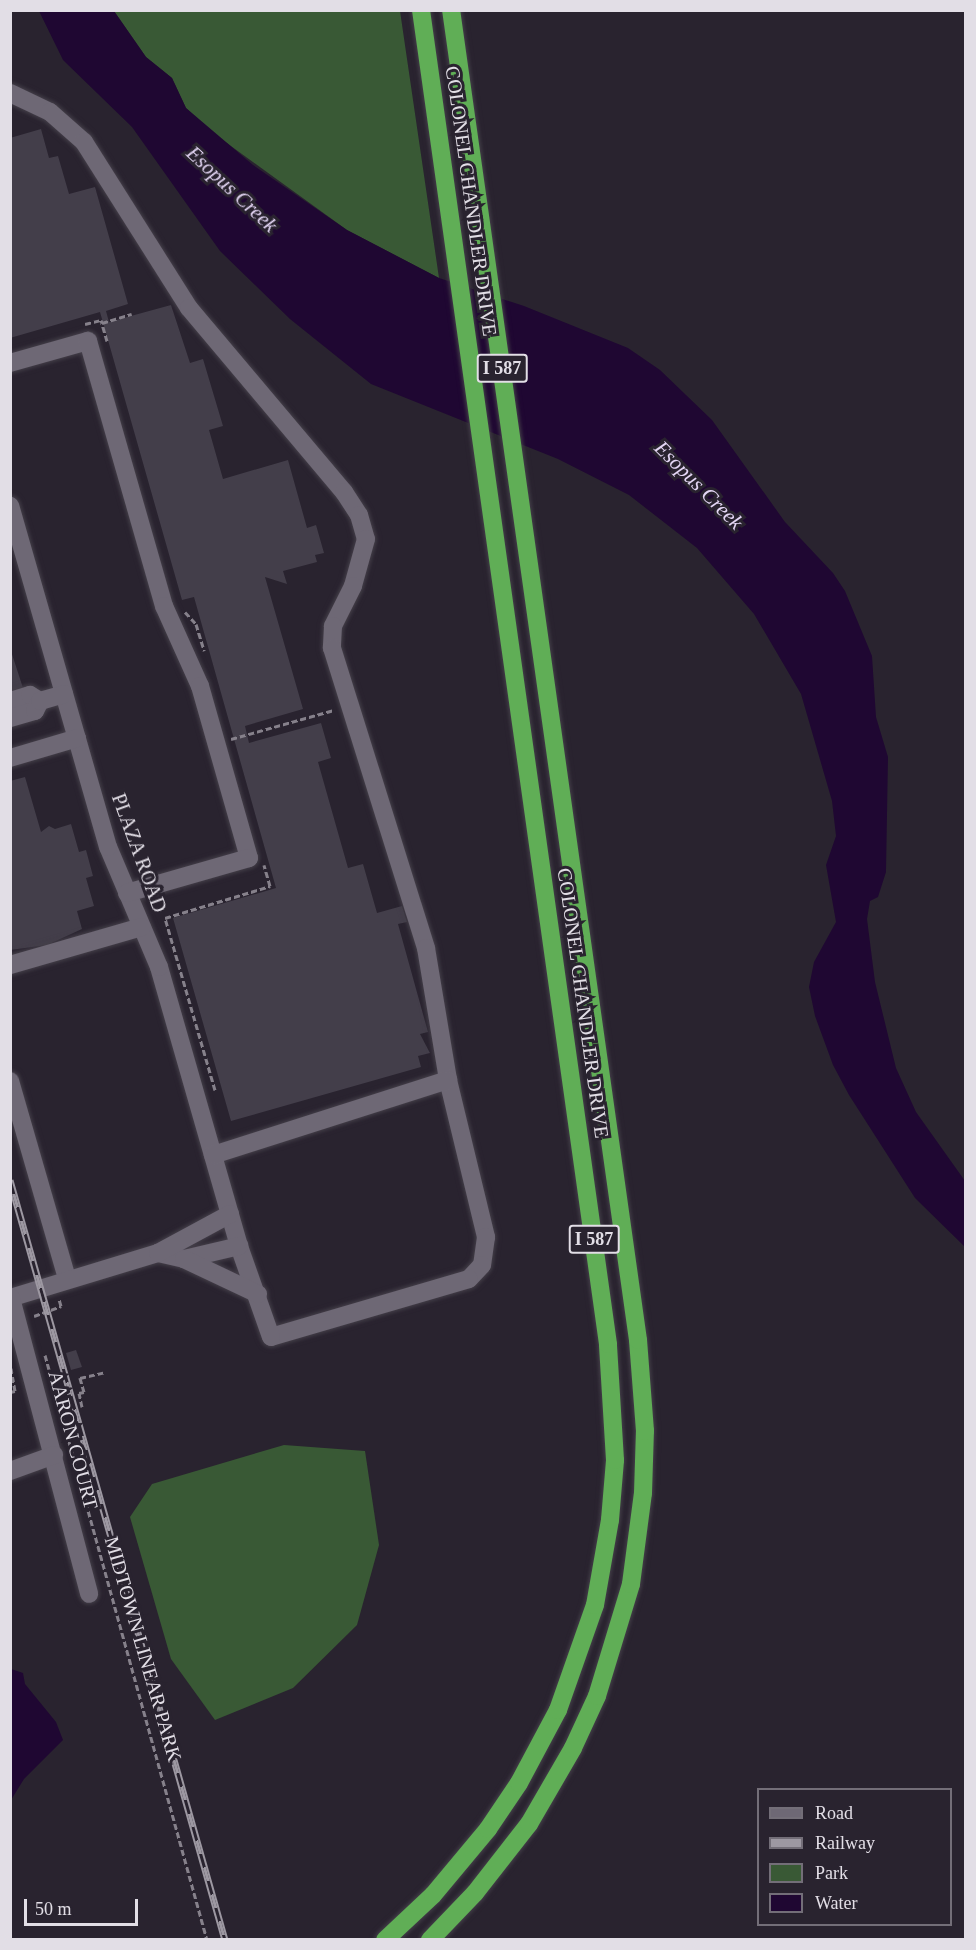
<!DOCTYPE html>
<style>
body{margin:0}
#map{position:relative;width:976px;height:1950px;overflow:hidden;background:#29232f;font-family:Georgia,serif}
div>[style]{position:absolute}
.green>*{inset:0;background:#395935}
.water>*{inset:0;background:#1f0732}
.building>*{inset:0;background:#433e4a}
.path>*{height:3px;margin-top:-1.5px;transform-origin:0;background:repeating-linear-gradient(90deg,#86818b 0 6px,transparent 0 9px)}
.roads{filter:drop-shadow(0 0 2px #443f49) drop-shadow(0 0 2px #443f49)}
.minor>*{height:18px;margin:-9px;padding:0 9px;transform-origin:9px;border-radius:9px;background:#6e6875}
.highway>*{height:18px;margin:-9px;padding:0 9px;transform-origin:9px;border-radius:9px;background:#60ae56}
.rail>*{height:7px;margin-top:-3.5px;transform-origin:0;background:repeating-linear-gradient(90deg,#29232f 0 14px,#9d98a2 0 28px);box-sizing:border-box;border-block:2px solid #9d98a2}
span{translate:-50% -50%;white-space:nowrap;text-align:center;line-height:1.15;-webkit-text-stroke:6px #29232f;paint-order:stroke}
.shield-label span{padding:2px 4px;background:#29232f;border:2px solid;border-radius:4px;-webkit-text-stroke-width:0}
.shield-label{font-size:18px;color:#e2dee6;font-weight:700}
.street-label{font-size:20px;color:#e2dee6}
.water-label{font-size:21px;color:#e4d6f5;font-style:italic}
.frame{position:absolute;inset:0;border:12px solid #e2dee6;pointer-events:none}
.legend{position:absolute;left:757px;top:1788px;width:195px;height:138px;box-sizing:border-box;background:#29232f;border:2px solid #736e78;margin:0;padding:8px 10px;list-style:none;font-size:18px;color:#e2dee6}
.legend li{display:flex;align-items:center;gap:12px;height:30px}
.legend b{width:30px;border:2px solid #736e78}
.scale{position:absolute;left:24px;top:1899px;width:114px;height:27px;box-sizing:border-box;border:3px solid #e2dee6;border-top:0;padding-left:8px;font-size:18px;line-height:21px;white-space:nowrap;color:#e2dee6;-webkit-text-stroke:4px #29232f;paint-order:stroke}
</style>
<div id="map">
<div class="green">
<div style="clip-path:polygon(114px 11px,400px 11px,439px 278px,347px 230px,213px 133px,186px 108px,172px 78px,146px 57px)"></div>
<div style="clip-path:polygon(284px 1445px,365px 1451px,379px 1545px,357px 1625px,293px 1688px,215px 1720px,171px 1659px,130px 1517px,152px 1484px)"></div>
</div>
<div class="water">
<div style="clip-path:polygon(39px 11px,114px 11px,146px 57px,172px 78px,186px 108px,253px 165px,347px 230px,439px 278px,524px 306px,628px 348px,660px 370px,712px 420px,785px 522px,833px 573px,845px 591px,872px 656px,876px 717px,888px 757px,886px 872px,878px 897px,870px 901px,867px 919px,875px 982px,896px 1068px,916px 1112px,965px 1181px,965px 1247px,915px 1198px,849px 1095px,833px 1065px,815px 1016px,809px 987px,814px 962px,836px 922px,826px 865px,836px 836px,832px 801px,801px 694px,754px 614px,697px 548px,629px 495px,558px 459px,371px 384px,290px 319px,220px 251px,132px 127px,63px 60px)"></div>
<div style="clip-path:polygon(11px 1669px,23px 1673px,25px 1684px,56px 1722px,63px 1740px,24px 1779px,11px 1800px)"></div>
</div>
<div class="building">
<div style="clip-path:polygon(41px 129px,49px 158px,58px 156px,69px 194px,95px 187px,128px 304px,106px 311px,109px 322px,171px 305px,190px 363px,203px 359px,223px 426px,209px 430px,223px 479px,288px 460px,307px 528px,316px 525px,324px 553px,315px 555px,317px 562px,283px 571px,287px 584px,265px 577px,303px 709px,245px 726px,249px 743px,321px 723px,331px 758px,318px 762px,348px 868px,363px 864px,377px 913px,402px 906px,407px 922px,398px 924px,428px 1032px,420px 1034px,430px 1053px,418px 1056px,421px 1067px,231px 1121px,173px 918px,276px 888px,194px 597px,182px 600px,100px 312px,10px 338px,10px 138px)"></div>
<div style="clip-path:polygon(10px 648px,23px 688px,19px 689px,22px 700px,10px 704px)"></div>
<div style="clip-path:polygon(25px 777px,41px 832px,49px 826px,55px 829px,71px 824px,79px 852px,86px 850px,93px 876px,86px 878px,94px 906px,77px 911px,82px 929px,47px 945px,10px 950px,10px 781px)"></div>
<div style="clip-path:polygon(76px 1350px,82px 1367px,71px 1370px,66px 1353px)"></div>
</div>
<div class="path">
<div style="left:85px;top:324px;width:16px;rotate:-14deg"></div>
<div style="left:101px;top:320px;width:3px;rotate:72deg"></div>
<div style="left:107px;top:341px;width:19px;rotate:-106deg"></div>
<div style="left:102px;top:323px;width:31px;rotate:-17deg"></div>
<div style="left:185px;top:612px;width:16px;rotate:47deg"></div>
<div style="left:196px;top:624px;width:28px;rotate:73deg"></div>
<div style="left:231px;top:739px;width:107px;rotate:-15.7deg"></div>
<div style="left:215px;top:1090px;width:179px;rotate:-106.2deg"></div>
<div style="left:165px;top:918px;width:110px;rotate:-16.9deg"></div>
<div style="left:270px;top:886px;width:22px;rotate:-106deg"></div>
<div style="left:34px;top:1316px;width:29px;rotate:-20deg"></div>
<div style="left:61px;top:1306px;width:7px;rotate:-106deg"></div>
<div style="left:45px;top:1355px;width:607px;rotate:74.52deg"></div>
<div style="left:10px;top:1392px;width:5px;rotate:-11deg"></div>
<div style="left:15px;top:1391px;width:23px;rotate:-100deg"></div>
<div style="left:82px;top:1407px;width:14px;rotate:-102deg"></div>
<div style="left:79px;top:1393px;width:5px;rotate:-11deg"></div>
<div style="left:84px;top:1392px;width:15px;rotate:-106deg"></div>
<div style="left:80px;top:1378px;width:26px;rotate:-13deg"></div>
</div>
<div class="roads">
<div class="minor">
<div style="left:10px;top:93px;width:44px;rotate:25.4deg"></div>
<div style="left:50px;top:112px;width:45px;rotate:41.4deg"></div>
<div style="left:84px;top:142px;width:196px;rotate:57.7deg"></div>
<div style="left:189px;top:308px;width:241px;rotate:49.9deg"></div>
<div style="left:344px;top:492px;width:27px;rotate:57deg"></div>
<div style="left:359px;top:515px;width:25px;rotate:74deg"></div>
<div style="left:366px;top:539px;width:49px;rotate:105.5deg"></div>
<div style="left:353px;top:586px;width:45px;rotate:116.6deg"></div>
<div style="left:333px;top:626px;width:22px;rotate:93deg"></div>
<div style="left:332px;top:648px;width:314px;rotate:72.6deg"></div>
<div style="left:426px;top:948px;width:134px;rotate:80.5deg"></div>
<div style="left:448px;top:1080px;width:162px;rotate:76.4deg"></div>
<div style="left:486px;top:1237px;width:28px;rotate:98deg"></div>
<div style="left:482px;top:1265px;width:19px;rotate:133deg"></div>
<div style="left:469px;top:1279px;width:206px;rotate:163.7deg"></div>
<div style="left:271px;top:1337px;width:96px;rotate:-109.4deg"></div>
<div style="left:239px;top:1246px;width:290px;rotate:-106deg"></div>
<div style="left:159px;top:967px;width:130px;rotate:-113deg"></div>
<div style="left:108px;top:847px;width:355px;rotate:-106deg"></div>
<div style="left:10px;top:363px;width:81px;rotate:-15.8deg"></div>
<div style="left:88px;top:341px;width:276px;rotate:74deg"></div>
<div style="left:164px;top:606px;width:88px;rotate:65.8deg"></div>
<div style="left:200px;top:686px;width:179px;rotate:74.1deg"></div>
<div style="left:249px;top:858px;width:127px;rotate:164deg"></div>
<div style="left:10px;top:701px;width:21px;rotate:-17deg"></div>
<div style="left:30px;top:695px;width:12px;rotate:31deg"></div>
<div style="left:10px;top:718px;width:26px;rotate:-16deg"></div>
<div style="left:35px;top:711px;width:11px;rotate:-63deg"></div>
<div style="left:40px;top:701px;width:25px;rotate:-16deg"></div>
<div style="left:10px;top:758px;width:70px;rotate:-16.6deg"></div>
<div style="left:10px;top:965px;width:137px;rotate:-16.1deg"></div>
<div style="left:10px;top:1081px;width:206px;rotate:73.9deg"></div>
<div style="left:213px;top:1155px;width:247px;rotate:-17.7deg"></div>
<div style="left:158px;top:1253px;width:27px;rotate:13deg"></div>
<div style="left:184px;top:1259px;width:57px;rotate:-13.3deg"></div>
<div style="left:184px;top:1259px;width:82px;rotate:25.3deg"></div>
<div style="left:10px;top:1298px;width:155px;rotate:-16.9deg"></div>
<div style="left:158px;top:1253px;width:82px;rotate:-28.4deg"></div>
<div style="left:11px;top:1298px;width:306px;rotate:75.2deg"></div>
<div style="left:10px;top:1471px;width:47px;rotate:-20deg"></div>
</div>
<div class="highway">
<div style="left:385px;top:1940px;width:66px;rotate:-43.2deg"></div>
<div style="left:433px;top:1895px;width:86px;rotate:-50.2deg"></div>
<div style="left:488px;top:1829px;width:55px;rotate:-56deg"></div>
<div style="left:519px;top:1783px;width:83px;rotate:-61.9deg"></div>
<div style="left:558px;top:1710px;width:111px;rotate:-70.6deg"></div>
<div style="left:595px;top:1605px;width:86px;rotate:-80deg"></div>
<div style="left:610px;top:1520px;width:60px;rotate:-85.2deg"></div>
<div style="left:615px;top:1460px;width:116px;rotate:-93.5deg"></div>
<div style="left:608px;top:1344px;width:1347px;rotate:-97.98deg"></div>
<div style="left:430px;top:1940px;width:65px;rotate:-46.2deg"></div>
<div style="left:475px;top:1893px;width:88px;rotate:-52deg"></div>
<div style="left:529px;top:1824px;width:88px;rotate:-59.9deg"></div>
<div style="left:573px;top:1748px;width:57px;rotate:-65.2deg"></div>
<div style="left:597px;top:1696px;width:117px;rotate:-73.1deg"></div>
<div style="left:631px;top:1584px;width:92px;rotate:-82.5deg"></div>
<div style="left:643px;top:1493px;width:62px;rotate:-88.2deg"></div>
<div style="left:645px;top:1431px;width:91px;rotate:-94.4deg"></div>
<div style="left:638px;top:1340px;width:1343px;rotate:-98deg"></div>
</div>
</div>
<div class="rail">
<div style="left:10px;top:1180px;width:790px;rotate:74.2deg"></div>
</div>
<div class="shield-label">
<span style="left:502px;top:368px">I 587</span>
<span style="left:594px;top:1239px">I 587</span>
</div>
<div class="street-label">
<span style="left:471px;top:201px;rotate:82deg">COLONEL CHANDLER DRIVE</span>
<span style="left:139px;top:853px;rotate:70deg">PLAZA ROAD</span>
<span style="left:583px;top:1003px;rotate:82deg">COLONEL CHANDLER DRIVE</span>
<span style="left:73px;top:1440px;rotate:75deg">AARON COURT</span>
<span style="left:143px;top:1649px;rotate:74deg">MIDTOWN LINEAR PARK</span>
</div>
<div class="water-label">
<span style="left:232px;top:189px;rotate:43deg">Esopus Creek</span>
<span style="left:699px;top:485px;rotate:45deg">Esopus Creek</span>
</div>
<div class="frame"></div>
<ul class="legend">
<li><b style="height:8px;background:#6e6875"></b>Road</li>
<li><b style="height:8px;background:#9d98a2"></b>Railway</li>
<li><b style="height:16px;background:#395935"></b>Park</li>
<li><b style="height:16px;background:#1f0732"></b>Water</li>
</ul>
<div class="scale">50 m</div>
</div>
